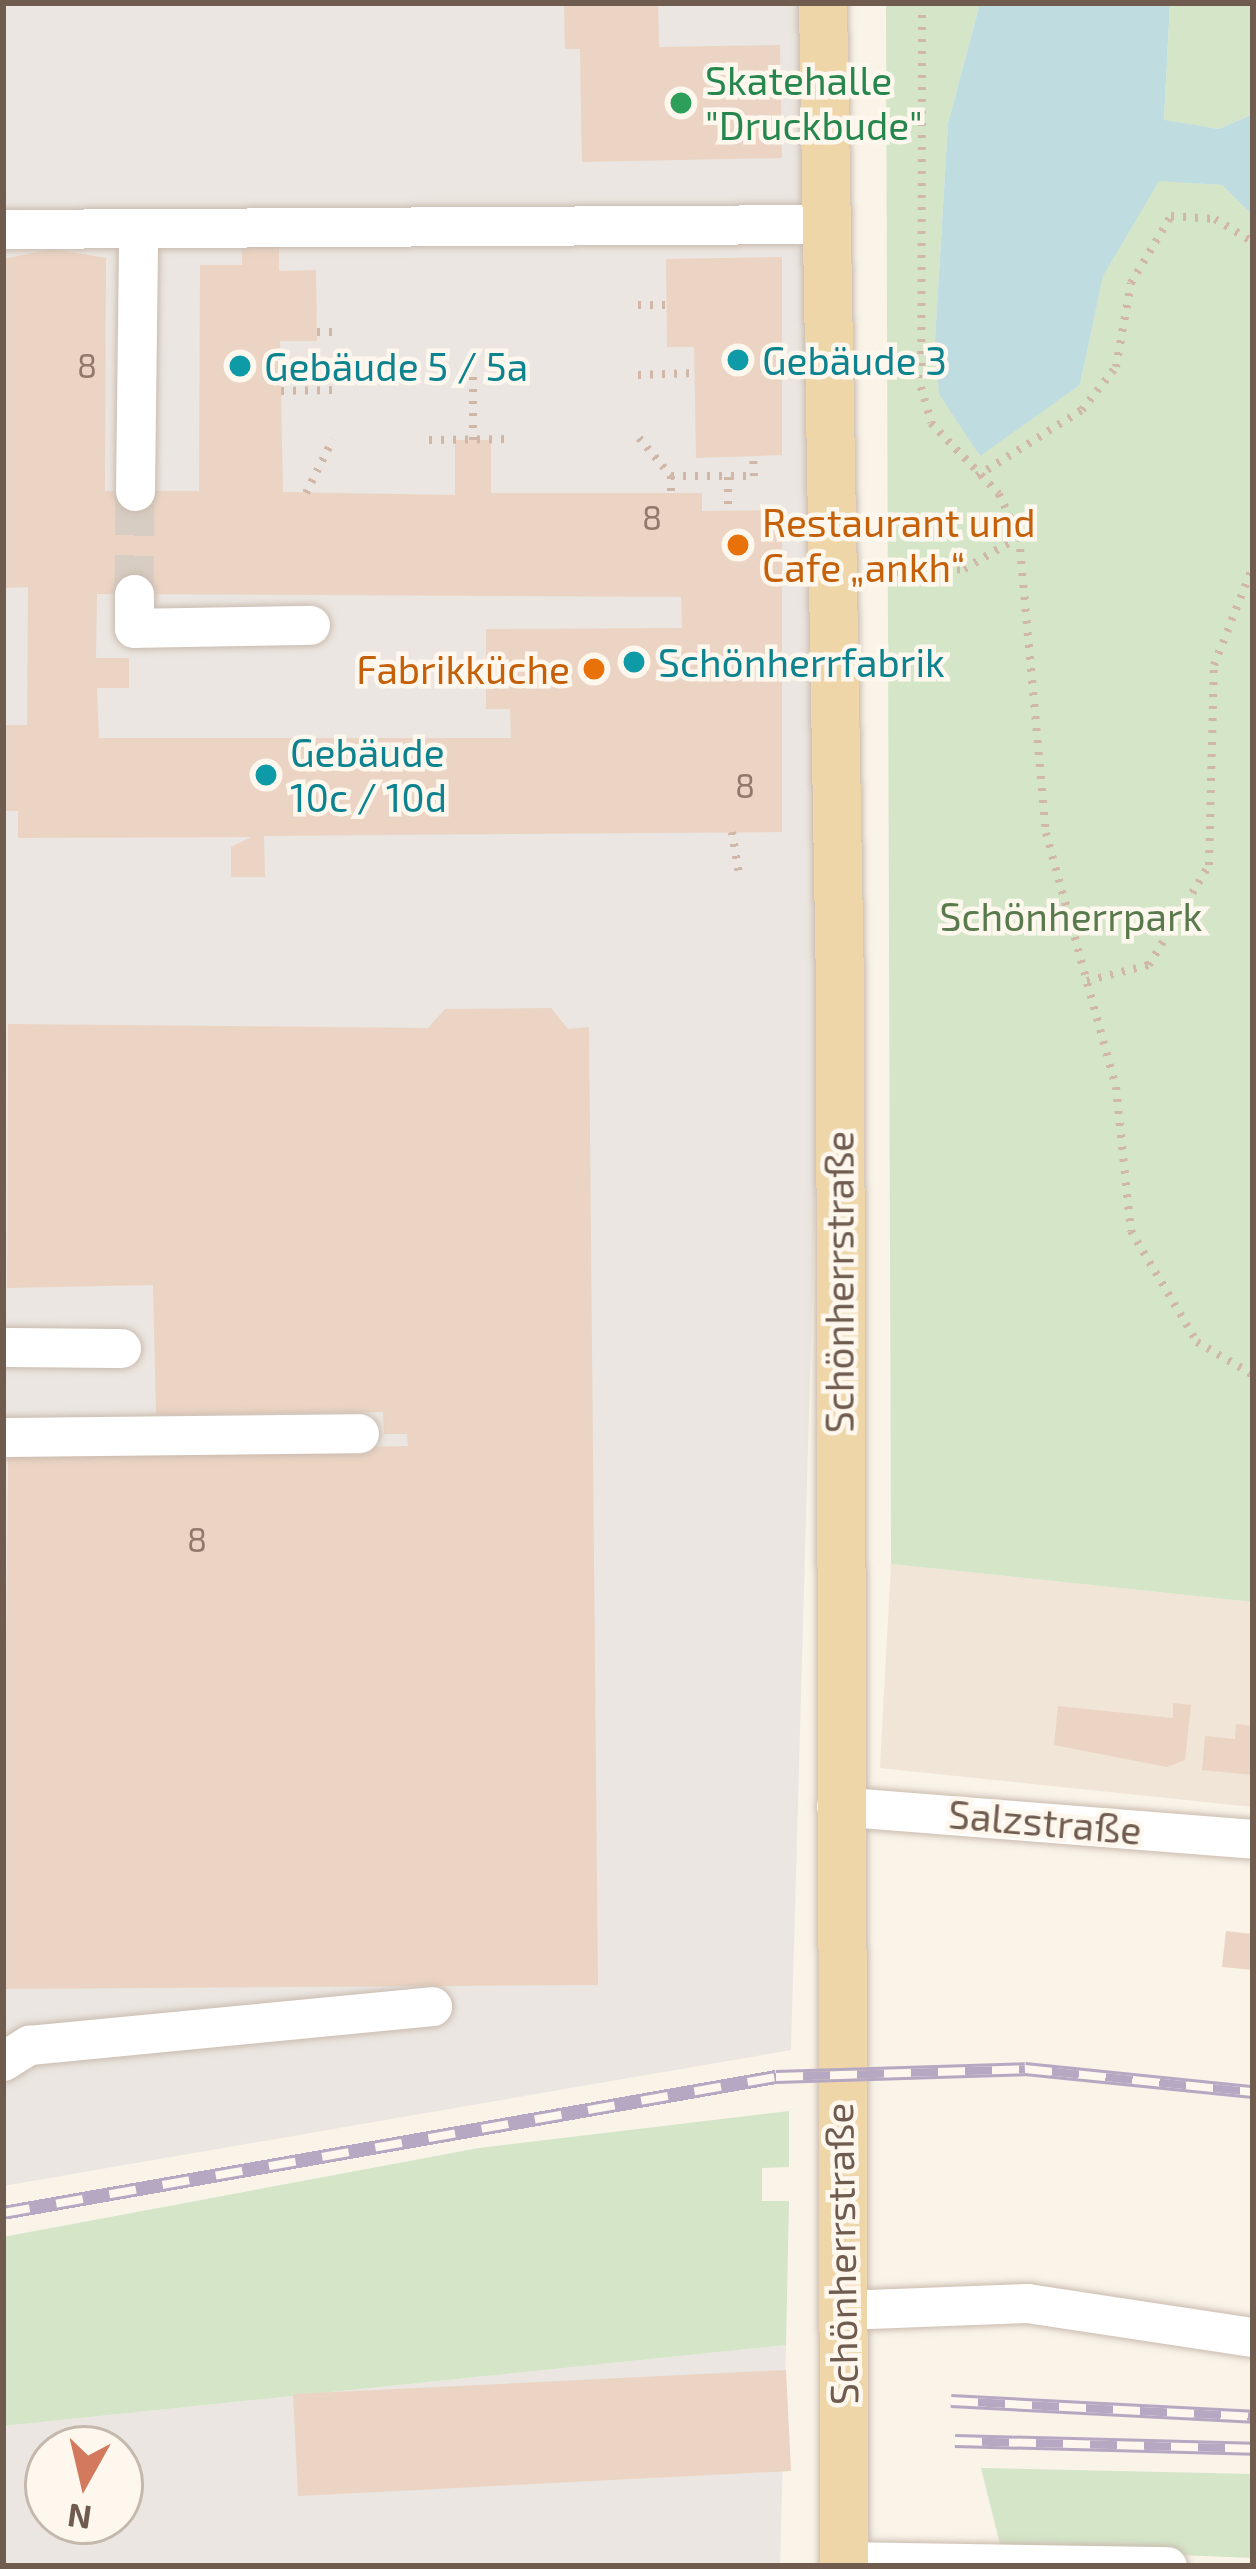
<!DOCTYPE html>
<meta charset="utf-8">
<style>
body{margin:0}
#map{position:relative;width:1256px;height:2569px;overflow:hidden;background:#f9f3e8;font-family:"Exo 2",sans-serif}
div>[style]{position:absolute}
.residential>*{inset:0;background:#f0e5d7}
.industrial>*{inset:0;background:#ebe6e1}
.green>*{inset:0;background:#d4e5c8}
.water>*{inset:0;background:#bfdce1}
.building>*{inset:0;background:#ebd4c3}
.minor-tunnel>*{height:39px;margin-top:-19.5px;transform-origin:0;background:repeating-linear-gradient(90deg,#d7cdc2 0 39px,transparent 0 59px)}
.path>*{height:8px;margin-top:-4px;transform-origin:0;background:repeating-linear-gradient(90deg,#d0b7a7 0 3px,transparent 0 12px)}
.roads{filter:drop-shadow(0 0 3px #cabbaf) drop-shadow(0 0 3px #cabbaf)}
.minor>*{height:39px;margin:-19.5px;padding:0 19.5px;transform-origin:19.5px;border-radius:19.5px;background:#fff}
.major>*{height:48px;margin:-24px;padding:0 24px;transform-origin:24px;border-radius:24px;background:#efd6a9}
.rail>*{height:14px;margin-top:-7px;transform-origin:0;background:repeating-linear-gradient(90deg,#fdf7ee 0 27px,#b6a8c2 0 54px);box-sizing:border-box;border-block:3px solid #b6a8c2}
.dots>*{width:33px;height:33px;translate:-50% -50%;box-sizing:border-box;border:6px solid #fdf7ee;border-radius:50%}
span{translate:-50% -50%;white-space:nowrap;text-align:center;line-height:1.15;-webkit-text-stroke:9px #fdf7ee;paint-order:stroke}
.number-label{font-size:33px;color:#8f796c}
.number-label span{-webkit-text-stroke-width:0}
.leisure-label{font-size:39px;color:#27864d}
.left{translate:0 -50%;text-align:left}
.culture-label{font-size:39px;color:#0d838f}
.food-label{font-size:39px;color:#c56008}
.right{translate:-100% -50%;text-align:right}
.park-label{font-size:39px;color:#597a4c}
.street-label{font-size:39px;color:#705b4f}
.frame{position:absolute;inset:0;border:6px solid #705b4f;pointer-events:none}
.north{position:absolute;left:24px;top:2425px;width:120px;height:120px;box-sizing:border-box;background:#fdf7ee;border:3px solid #c5b9ae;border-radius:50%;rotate:188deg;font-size:33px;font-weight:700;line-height:48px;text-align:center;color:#705b4f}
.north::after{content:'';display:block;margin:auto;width:42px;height:54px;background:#d3795e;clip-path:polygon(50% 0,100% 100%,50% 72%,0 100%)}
</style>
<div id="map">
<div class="residential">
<div style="clip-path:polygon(891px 1564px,1253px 1602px,1253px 1807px,880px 1768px)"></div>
</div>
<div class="industrial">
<div style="clip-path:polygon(3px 3px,810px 3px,821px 986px,791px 2050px,3px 2186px)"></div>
<div style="clip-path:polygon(evenodd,786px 2345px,780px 2566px,3px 2566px,3px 2426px,786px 2345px,48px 2449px,120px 2449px,120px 2521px,48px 2521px,48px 2449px)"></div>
</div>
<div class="green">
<div style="clip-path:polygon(886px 3px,980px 3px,948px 123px,935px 340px,979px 456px,1080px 385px,1103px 275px,1159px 180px,1222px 185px,1253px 216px,1253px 1602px,891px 1564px)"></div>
<div style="clip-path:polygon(1170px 3px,1253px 3px,1253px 114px,1219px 129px,1164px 121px)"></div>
<div style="clip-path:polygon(789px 2111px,789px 2167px,762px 2168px,762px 2201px,789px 2201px,786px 2345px,3px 2426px,3px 2237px,479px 2148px)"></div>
<div style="clip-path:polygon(981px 2468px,1253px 2474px,1253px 2558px,1001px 2548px)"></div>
</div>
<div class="water">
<div style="clip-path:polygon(980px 3px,1170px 3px,1164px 120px,1219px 129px,1253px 114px,1253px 216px,1222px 185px,1159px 181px,1103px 276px,1080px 385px,980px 456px,939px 394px,935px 340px,948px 123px)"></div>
</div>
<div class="building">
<div style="clip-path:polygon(564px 3px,658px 3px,659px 47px,780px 45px,782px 158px,582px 162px,580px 49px,565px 49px)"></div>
<div style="clip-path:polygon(evenodd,242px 246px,279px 246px,279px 271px,316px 270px,317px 341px,280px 341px,283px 492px,455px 495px,455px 440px,491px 440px,491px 493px,702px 493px,702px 511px,782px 510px,782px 832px,264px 836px,265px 877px,231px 877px,231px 847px,251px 837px,18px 838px,18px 811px,3px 811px,3px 725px,27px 725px,28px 587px,5px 588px,3px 259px,52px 249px,106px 258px,105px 491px,199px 491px,200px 265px,242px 265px,242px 246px,97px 594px,681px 597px,682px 628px,486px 629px,486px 709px,510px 709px,511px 738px,99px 738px,97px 688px,129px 688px,129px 658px,96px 658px,97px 594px)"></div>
<div style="clip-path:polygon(782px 257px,782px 455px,696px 458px,694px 347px,667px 347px,666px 259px)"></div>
<div style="clip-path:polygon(551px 1008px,568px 1029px,589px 1027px,598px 1985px,3px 1989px,8px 1454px,408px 1446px,407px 1434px,384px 1434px,383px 1412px,156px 1415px,153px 1285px,7px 1288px,8px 1024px,428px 1028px,445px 1009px)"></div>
<div style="clip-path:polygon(1173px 1703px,1191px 1705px,1185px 1760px,1167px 1767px,1054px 1745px,1058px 1706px,1173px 1718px)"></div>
<div style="clip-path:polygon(1236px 1724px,1253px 1726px,1253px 1775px,1202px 1770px,1205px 1736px,1235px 1739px)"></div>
<div style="clip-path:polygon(1226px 1931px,1253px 1934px,1253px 1970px,1222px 1967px)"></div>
<div style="clip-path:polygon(786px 2370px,791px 2471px,298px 2496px,293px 2394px)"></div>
</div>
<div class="minor-tunnel">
<div style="left:134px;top:594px;width:103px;rotate:-89.4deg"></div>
</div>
<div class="path">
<div style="left:922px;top:3px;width:384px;rotate:90.1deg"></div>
<div style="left:921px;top:387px;width:37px;rotate:74deg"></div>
<div style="left:931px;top:423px;width:98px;rotate:46.2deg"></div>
<div style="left:999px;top:494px;width:47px;rotate:65.1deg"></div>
<div style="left:1019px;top:537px;width:297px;rotate:84.8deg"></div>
<div style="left:1046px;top:833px;width:263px;rotate:74.6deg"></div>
<div style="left:1116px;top:1087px;width:145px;rotate:84.1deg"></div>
<div style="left:1131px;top:1231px;width:129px;rotate:59.3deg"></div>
<div style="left:1197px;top:1342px;width:65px;rotate:30.5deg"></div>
<div style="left:638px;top:305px;width:29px"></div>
<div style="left:317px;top:332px;width:15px"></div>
<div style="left:638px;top:375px;width:57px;rotate:-2deg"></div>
<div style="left:281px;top:391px;width:51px;rotate:-1.1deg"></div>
<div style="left:639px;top:438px;width:50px;rotate:49.9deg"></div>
<div style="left:671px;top:476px;width:83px"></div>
<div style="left:754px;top:476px;width:18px;rotate:-93deg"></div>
<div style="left:429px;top:440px;width:84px;rotate:-0.7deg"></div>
<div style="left:473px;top:440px;width:71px;rotate:-90deg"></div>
<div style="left:671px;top:476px;width:17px;rotate:90deg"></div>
<div style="left:977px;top:476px;width:124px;rotate:-32.2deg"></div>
<div style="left:1082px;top:410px;width:55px;rotate:-51.7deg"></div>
<div style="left:1116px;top:367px;width:85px;rotate:-79.9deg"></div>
<div style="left:1131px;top:283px;width:78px;rotate:-59.2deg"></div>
<div style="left:1171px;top:216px;width:44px;rotate:3.9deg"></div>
<div style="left:1215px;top:219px;width:44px;rotate:31.2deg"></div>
<div style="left:728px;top:477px;width:34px;rotate:90deg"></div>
<div style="left:306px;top:493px;width:60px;rotate:-63.4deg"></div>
<div style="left:873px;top:573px;width:91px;rotate:-2.5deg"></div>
<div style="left:964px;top:569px;width:64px;rotate:-30.2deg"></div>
<div style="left:732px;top:832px;width:43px;rotate:80.5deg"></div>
<div style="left:1087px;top:981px;width:64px;rotate:-14.5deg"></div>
<div style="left:1149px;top:965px;width:117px;rotate:-59deg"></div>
<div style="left:1209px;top:865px;width:200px;rotate:-88.6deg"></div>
<div style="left:1214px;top:665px;width:106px;rotate:-68.5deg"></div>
</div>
<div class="roads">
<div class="minor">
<div style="left:3px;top:229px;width:822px;rotate:-0.35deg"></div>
<div style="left:135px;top:491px;width:263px;rotate:-89.3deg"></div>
<div style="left:134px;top:594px;width:34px;rotate:90deg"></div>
<div style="left:134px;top:628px;width:176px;rotate:-1deg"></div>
<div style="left:3px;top:1347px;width:118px;rotate:0.5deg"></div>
<div style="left:3px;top:1437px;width:356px;rotate:-0.6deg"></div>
<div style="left:836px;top:1806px;width:418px;rotate:4.5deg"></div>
<div style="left:3px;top:2061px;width:31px;rotate:-32deg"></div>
<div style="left:29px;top:2045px;width:405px;rotate:-5.5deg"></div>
<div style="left:842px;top:2310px;width:185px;rotate:-2.2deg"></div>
<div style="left:1027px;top:2303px;width:229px;rotate:8.6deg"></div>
<div style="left:844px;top:2561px;width:323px;rotate:0.9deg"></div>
</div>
<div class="major">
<div style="left:823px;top:3px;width:988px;rotate:89.01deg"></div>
<div style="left:840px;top:991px;width:1575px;rotate:89.85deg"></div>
</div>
</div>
<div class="rail">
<div style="left:3px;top:2213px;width:785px;rotate:-9.98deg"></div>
<div style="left:776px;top:2077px;width:249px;rotate:-1.8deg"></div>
<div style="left:1025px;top:2069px;width:229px;rotate:5.8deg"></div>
<div style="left:951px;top:2401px;width:302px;rotate:3deg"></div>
<div style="left:955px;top:2441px;width:298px;rotate:1.5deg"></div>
</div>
<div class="dots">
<div style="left:681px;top:103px;background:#2e9e5b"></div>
<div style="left:738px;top:360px;background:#0f9aa8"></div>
<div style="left:240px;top:366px;background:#0f9aa8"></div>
<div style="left:738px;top:545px;background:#e8710a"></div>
<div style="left:634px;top:662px;background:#0f9aa8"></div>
<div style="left:594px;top:669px;background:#e8710a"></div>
<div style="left:266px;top:775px;background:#0f9aa8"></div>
</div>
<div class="number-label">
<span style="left:87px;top:366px">8</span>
<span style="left:652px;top:518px">8</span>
<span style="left:745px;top:786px">8</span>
<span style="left:197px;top:1540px">8</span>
</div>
<div class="leisure-label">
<span class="left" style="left:705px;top:103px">Skatehalle<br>"Druckbude"</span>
</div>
<div class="culture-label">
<span class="left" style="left:762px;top:360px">Gebäude 3</span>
<span class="left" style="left:264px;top:366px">Gebäude 5 / 5a</span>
<span class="left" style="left:658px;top:662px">Schönherrfabrik</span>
<span class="left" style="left:290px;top:775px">Gebäude<br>10c / 10d</span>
</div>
<div class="food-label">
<span class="left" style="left:762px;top:545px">Restaurant und<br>Cafe „ankh“</span>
<span class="right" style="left:570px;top:669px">Fabrikküche</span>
</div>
<div class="park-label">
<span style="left:1071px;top:916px">Schönherrpark</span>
</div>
<div class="street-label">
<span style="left:839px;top:1282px;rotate:-90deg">Schönherrstraße</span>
<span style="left:1045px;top:1822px;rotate:5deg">Salzstraße</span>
<span style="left:841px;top:2254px;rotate:-91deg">Schönherrstraße</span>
</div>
<div class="frame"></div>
<div class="north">N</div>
</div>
